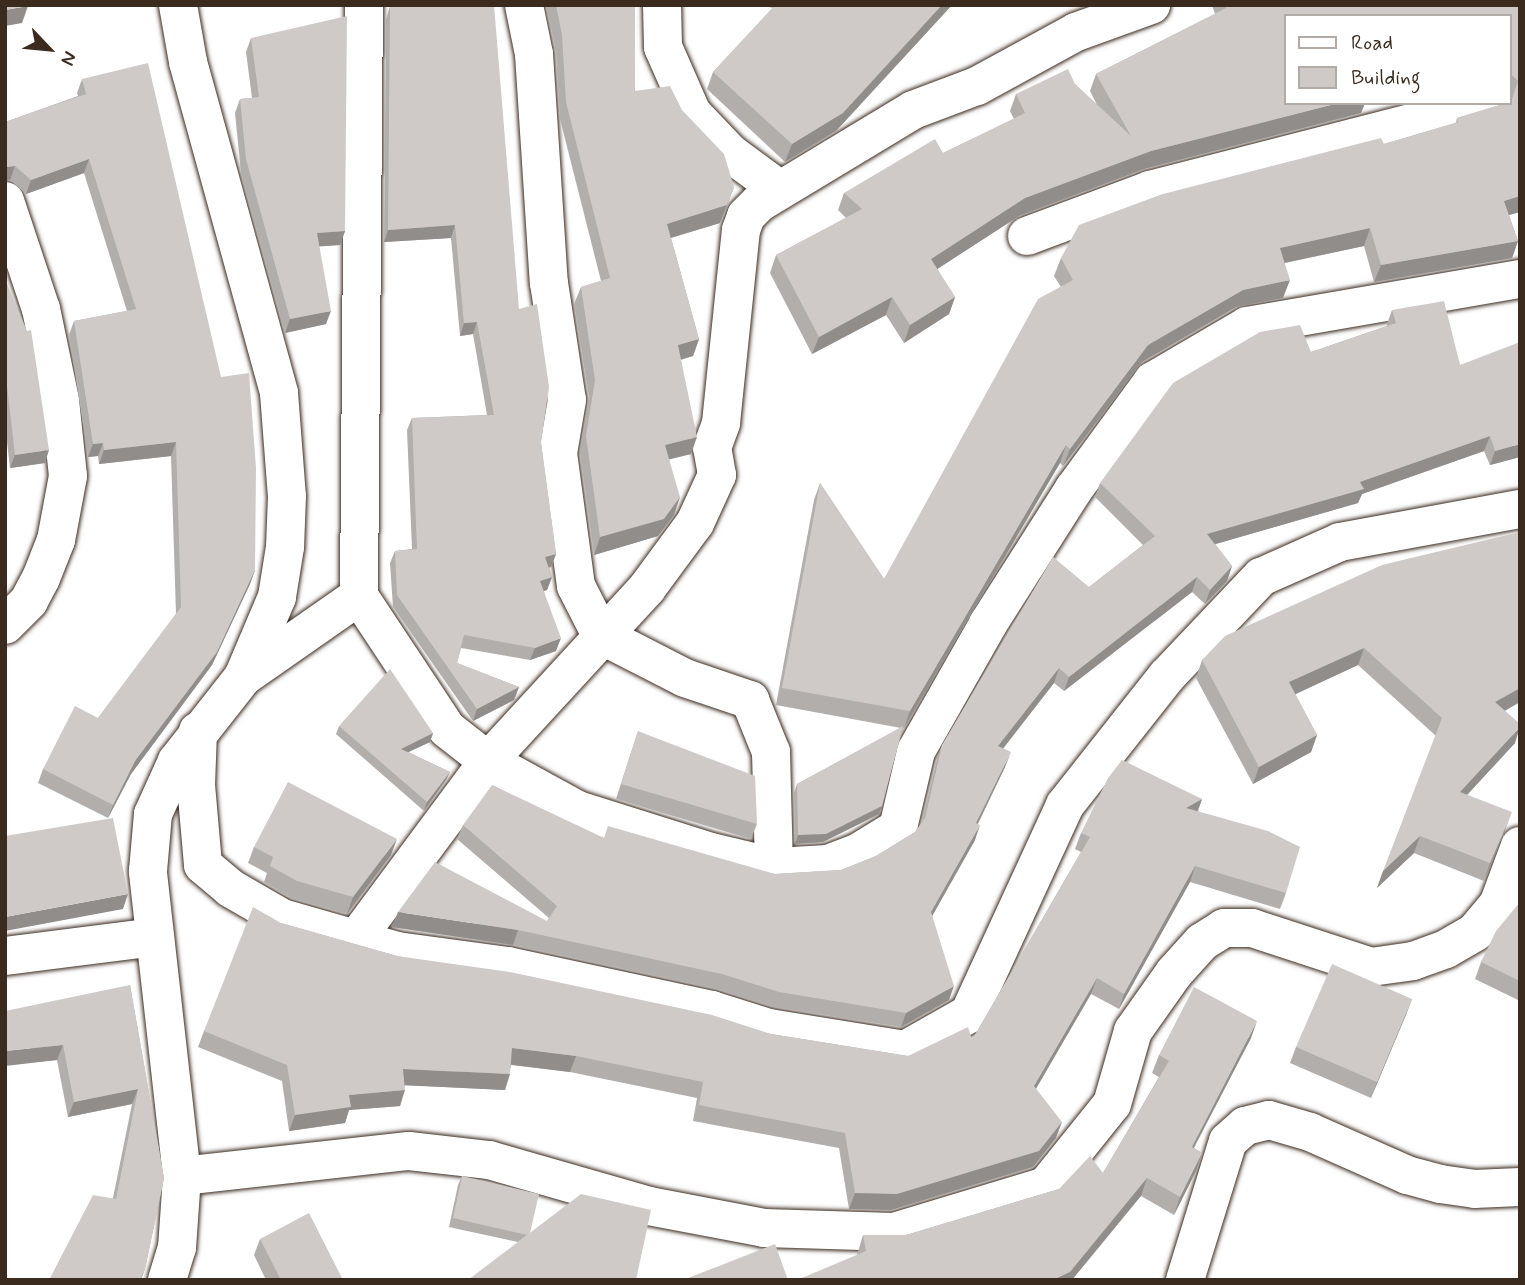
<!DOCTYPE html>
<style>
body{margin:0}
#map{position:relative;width:1525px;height:1285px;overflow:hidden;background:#fff;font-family:Mynerve,sans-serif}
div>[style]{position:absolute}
.roads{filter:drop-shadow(0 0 2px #3b2a1e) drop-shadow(0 0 2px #3b2a1e)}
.street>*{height:38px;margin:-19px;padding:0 19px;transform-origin:19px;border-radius:19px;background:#fff}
.wall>*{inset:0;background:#b2aeab}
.shaded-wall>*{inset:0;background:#918d8b}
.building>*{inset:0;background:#cfcac7}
span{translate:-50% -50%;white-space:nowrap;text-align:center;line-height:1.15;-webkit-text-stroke:6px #fff;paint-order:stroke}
.frame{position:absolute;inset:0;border:7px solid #3b2a1e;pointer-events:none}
.legend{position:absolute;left:1284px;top:14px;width:228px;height:91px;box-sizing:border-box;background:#fff;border:2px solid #b1aaa5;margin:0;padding:9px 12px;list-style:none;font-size:21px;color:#3b2a1e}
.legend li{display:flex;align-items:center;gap:14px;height:35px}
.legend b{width:35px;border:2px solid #b1aaa5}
.north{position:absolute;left:14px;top:14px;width:70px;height:70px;-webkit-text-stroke:5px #fff;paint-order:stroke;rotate:116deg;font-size:19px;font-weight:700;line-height:28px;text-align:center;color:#3b2a1e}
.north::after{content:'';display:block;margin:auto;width:24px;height:32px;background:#3b2a1e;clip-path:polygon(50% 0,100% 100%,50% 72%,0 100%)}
</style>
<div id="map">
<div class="roads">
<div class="street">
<div style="left:178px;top:5px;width:58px;rotate:80deg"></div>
<div style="left:188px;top:62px;width:343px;rotate:74.6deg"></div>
<div style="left:279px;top:393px;width:103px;rotate:85.6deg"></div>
<div style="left:287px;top:496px;width:51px;rotate:92.2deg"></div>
<div style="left:285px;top:547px;width:51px;rotate:99.1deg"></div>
<div style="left:277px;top:597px;width:87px;rotate:113deg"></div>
<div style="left:524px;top:5px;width:50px;rotate:78.5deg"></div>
<div style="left:534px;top:54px;width:229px;rotate:86.3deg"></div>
<div style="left:549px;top:283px;width:118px;rotate:81.3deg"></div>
<div style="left:567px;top:400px;width:54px;rotate:99.6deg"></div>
<div style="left:558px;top:453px;width:134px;rotate:82.3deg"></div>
<div style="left:576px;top:586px;width:55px;rotate:63deg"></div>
<div style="left:601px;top:635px;width:94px;rotate:27.1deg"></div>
<div style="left:685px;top:678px;width:69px;rotate:18.7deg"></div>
<div style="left:750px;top:700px;width:56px;rotate:68deg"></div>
<div style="left:771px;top:752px;width:115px;rotate:88.5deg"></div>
<div style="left:662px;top:5px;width:42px;rotate:88.6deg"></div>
<div style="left:663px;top:47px;width:72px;rotate:66.3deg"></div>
<div style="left:692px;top:113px;width:55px;rotate:46.5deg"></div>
<div style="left:730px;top:153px;width:62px;rotate:36.5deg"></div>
<div style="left:5px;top:201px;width:114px;rotate:71.6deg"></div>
<div style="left:41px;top:309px;width:93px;rotate:78.2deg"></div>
<div style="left:60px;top:400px;width:76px;rotate:84deg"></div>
<div style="left:68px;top:476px;width:65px;rotate:100.6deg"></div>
<div style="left:56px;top:540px;width:41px;rotate:111.5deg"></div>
<div style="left:41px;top:578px;width:26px;rotate:118deg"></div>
<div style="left:29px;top:601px;width:34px;rotate:135deg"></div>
<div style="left:1027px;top:236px;width:131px;rotate:-20.5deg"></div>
<div style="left:1150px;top:190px;width:351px;rotate:-14.4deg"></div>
<div style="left:359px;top:596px;width:159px;rotate:56.5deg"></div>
<div style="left:447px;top:729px;width:52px;rotate:38deg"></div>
<div style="left:488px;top:761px;width:102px;rotate:28.6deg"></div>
<div style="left:578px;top:810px;width:139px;rotate:17.5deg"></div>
<div style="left:711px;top:852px;width:65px;rotate:13.4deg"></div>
<div style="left:774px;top:867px;width:54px;rotate:-3.2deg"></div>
<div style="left:828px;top:864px;width:33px;rotate:-21deg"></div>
<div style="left:859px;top:852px;width:46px;rotate:-31.6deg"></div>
<div style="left:898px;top:828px;width:79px;rotate:-76.8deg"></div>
<div style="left:916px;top:751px;width:146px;rotate:-60.4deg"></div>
<div style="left:988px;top:624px;width:160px;rotate:-57.5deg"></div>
<div style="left:1074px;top:489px;width:134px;rotate:-53.8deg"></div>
<div style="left:1153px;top:381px;width:109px;rotate:-30.3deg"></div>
<div style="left:1247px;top:326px;width:277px;rotate:-9.8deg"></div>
<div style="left:198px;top:731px;width:54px;rotate:92.1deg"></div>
<div style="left:196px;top:785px;width:80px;rotate:85deg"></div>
<div style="left:203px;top:865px;width:35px;rotate:40deg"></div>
<div style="left:230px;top:888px;width:60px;rotate:30deg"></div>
<div style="left:282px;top:918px;width:120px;rotate:16deg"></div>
<div style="left:397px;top:951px;width:112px;rotate:7.7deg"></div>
<div style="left:508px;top:966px;width:209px;rotate:12.2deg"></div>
<div style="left:712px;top:1010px;width:60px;rotate:17.5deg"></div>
<div style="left:769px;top:1028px;width:138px;rotate:9.2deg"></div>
<div style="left:905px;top:1050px;width:73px;rotate:-29.4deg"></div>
<div style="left:969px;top:1014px;width:230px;rotate:-65.3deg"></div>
<div style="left:1065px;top:805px;width:164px;rotate:-51.7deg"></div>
<div style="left:1167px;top:676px;width:137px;rotate:-46.5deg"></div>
<div style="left:1261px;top:577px;width:86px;rotate:-23.9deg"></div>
<div style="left:1340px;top:542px;width:183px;rotate:-10.4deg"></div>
<div style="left:356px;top:939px;width:222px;rotate:-53.4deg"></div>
<div style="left:488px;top:761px;width:235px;rotate:-47.4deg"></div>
<div style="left:647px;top:588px;width:81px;rotate:-53.6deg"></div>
<div style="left:695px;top:523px;width:53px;rotate:-65.4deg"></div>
<div style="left:717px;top:475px;width:27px;rotate:-100deg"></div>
<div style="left:712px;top:448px;width:27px;rotate:-70deg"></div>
<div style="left:721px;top:423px;width:194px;rotate:-84.1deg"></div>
<div style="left:741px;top:230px;width:15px;rotate:-70deg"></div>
<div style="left:746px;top:216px;width:18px;rotate:-45deg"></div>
<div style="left:759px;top:203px;width:180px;rotate:-31.1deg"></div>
<div style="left:913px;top:110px;width:68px;rotate:-20.6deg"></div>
<div style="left:977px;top:86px;width:113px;rotate:-28.6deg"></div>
<div style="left:1076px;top:32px;width:80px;rotate:-19.8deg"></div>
<div style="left:5px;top:956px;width:151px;rotate:-7.2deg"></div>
<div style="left:182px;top:1176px;width:228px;rotate:-6.3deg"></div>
<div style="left:409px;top:1151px;width:81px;rotate:6.4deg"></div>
<div style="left:489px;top:1160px;width:166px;rotate:16deg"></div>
<div style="left:649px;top:1206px;width:117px;rotate:10.8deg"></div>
<div style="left:764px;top:1228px;width:130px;rotate:1.8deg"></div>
<div style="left:894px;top:1232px;width:159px;rotate:-16.8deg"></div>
<div style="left:1046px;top:1186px;width:105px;rotate:-51.2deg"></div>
<div style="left:1112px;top:1104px;width:76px;rotate:-74deg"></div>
<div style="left:1133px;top:1031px;width:71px;rotate:-54.7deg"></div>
<div style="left:1174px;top:973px;width:42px;rotate:-47.9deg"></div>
<div style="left:1202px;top:942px;width:26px;rotate:-32deg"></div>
<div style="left:1224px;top:928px;width:28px"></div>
<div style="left:1252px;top:928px;width:125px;rotate:18.1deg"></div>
<div style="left:1371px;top:967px;width:42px;rotate:-8.1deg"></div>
<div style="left:1413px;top:961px;width:35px;rotate:-20deg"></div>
<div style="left:1446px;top:949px;width:34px;rotate:-30deg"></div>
<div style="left:1475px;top:932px;width:35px;rotate:-50deg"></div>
<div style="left:1498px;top:905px;width:63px;rotate:-69.6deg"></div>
<div style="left:167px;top:1280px;width:34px;rotate:-73deg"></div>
<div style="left:177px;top:1248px;width:72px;rotate:-86deg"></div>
<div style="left:182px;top:1176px;width:307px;rotate:-96.4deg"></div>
<div style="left:148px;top:871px;width:57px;rotate:-85deg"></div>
<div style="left:153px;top:814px;width:58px;rotate:-65.6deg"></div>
<div style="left:177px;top:761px;width:107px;rotate:-51.8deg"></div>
<div style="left:243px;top:677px;width:141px;rotate:-34.9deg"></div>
<div style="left:359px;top:596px;width:591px;rotate:-89.52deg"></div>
<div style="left:1185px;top:1280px;width:145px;rotate:-72.8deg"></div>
<div style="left:1228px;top:1141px;width:23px;rotate:-41deg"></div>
<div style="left:1245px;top:1126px;width:25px;rotate:-14deg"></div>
<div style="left:1269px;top:1120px;width:43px;rotate:16.3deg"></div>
<div style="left:1310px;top:1132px;width:106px;rotate:23.9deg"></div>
<div style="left:1407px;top:1175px;width:34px;rotate:15deg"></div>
<div style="left:1440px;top:1184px;width:34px;rotate:8deg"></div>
<div style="left:1474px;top:1189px;width:46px;rotate:-2.5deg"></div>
</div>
</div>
<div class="wall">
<div style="clip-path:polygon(546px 5px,635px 5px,635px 91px,728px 204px,720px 223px,671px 238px,699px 339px,693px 356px,681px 360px,691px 454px,669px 459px,674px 515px,658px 536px,594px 555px,580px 453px,589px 397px,574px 304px,581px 287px,601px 281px,560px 119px,556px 52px)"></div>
<div style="clip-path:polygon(761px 5px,952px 5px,836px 131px,785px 162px,707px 89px,713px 72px,773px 8px)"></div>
<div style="clip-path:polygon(1212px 5px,1520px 5px,1520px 212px,1509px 215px,1518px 241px,1512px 258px,1374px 282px,1364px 246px,1285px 263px,1283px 298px,1236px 307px,1142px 362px,1063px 466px,1060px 463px,904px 728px,903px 728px,879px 814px,823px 842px,795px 844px,794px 793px,797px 784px,901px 728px,776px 705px,814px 500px,820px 483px,884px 579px,1061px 287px,1054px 276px,1061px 258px,1384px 144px,1456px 123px,1457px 118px,1510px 102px,1511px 98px,1509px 96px,1509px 16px,1285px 16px,1285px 103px,1365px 103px,1361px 113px,1144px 169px,1019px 216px,937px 269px,955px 297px,949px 314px,904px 343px,886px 315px,812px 354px,770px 273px,776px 255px,846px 218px,838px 210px,844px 193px,943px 153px,1014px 119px,1010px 111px,1016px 94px,1075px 84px,1097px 105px,1090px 91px,1096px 74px,1215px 14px)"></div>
<div style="clip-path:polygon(390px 6px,519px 309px,541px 443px,556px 554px,551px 567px,549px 567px,552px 577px,547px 590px,544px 591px,556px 651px,530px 660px,461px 648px,457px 663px,519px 687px,514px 700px,473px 721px,393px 607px,390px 563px,395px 551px,412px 549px,407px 430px,412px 418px,487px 415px,473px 334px,460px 336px,451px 238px,384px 242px,386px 19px)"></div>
<div style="clip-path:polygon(251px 38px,345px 231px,340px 245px,319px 246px,326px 324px,285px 333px,241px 173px,235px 113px,240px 99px,252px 98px,246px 52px)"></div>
<div style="clip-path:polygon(82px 79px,255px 570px,250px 584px,212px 665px,131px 774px,108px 818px,38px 783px,43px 769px,98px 718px,176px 614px,171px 456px,99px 464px,98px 456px,88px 457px,69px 335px,74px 321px,127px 311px,84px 173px,26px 194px,10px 180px,5px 122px,78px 96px,77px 93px)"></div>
<div style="clip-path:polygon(5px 279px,45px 463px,10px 468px,5px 424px)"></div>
<div style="clip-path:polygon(1392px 310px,1460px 365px,1520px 457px,1490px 465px,1484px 451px,1362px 494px,1358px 503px,1215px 544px,1232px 566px,1227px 581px,1205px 604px,1192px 592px,1064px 691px,1054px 683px,1003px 749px,1005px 767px,978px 824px,975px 840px,932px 916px,949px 1000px,901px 1027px,774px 1007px,717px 989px,513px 945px,392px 927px,547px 921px,549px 918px,457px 839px,463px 825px,775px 874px,841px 870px,876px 856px,915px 832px,922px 822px,937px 759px,942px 745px,1089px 587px,1143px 545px,1095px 497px,1100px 483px,1311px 352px,1387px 326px,1387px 324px)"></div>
<div style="clip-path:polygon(1520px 522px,1520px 702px,1505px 711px,1515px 743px,1467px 795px,1505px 830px,1484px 881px,1414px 853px,1377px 888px,1436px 736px,1358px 665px,1295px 694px,1317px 735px,1311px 752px,1253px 784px,1196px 678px,1202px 660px,1517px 533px)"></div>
<div style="clip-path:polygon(339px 726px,433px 733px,430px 742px,408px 752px,450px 772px,446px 780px,424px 811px,336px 734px)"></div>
<div style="clip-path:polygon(638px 731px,757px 824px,751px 839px,616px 799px)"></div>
<div style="clip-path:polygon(1202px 799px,1198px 811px,1286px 893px,1280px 909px,1190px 882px,1119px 1009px,1091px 994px,1036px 1089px,1056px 1138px,1033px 1167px,891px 1210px,849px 1209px,839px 1148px,693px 1121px,697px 1098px,570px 1072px,511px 1065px,505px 1090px,405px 1085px,400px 1106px,349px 1110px,345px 1123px,289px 1131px,282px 1081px,198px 1047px,204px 1031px,281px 923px,397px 956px,771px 1034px,908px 1056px,972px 1040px,1081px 852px,1075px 849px,1081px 833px)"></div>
<div style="clip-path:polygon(254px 847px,391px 855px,347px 914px,291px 898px,264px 882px,267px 873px,248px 863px)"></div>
<div style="clip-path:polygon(1520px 902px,1520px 1001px,1475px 979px,1481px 962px)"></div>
<div style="clip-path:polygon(130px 985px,164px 1178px,145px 1269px,141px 1280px,49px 1280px,113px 1198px,132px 1104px,68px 1117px,57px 1060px,5px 1065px)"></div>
<div style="clip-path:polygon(1412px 999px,1371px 1098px,1290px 1063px,1296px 1047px)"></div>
<div style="clip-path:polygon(1251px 1038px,1194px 1148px,1202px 1153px,1196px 1171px,1174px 1215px,1141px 1196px,857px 1255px,863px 1235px,906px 1235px,1059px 1189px,1103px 1173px,1159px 1077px,1152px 1073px,1159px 1055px)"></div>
<div style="clip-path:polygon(462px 1176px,530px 1233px,518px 1242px,449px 1227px,458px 1185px)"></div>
<div style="clip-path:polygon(260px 1239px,343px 1280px,266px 1280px,254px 1255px)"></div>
</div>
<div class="shaded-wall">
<div style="clip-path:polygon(942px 5px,952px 5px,836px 131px,785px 162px,792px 144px)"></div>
<div style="clip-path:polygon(28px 6px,22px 23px,5px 26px,5px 10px)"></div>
<div style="clip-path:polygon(1339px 103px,1365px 103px,1361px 113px,1144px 169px,1019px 216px,925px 277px,931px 259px,1025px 198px,1151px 151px)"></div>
<div style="clip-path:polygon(89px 159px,84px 173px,26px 194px,31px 180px)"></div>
<div style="clip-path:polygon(15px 166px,10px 180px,5px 180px,5px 167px)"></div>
<div style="clip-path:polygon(734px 187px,720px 223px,660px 241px,667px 224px)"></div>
<div style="clip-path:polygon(1520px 196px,1520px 212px,1498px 218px,1504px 201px)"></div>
<div style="clip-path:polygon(455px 225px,451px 238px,384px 242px,388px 230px)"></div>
<div style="clip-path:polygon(1370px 228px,1364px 246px,1274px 265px,1280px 248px)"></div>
<div style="clip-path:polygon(345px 231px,340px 245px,312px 247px,317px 233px)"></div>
<div style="clip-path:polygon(1518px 241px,1512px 258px,1374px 282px,1381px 265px)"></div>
<div style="clip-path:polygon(1290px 280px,1283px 298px,1236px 307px,1142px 362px,1063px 466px,1070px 449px,1148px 345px,1243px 290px)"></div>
<div style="clip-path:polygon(892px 297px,886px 315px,812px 354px,819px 337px)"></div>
<div style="clip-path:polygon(955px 297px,949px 314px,904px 343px,910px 325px)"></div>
<div style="clip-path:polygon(331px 311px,326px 324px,285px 333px,290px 319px)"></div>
<div style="clip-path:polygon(477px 322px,473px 334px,460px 336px,464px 323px)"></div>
<div style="clip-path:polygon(699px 339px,693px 356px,671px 362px,678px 345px)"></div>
<div style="clip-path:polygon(1490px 436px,1484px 451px,1362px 494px,1358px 503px,1202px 548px,1207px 534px)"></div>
<div style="clip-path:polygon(697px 437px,691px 454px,659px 462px,665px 445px)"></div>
<div style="clip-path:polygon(176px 442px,171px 456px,99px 464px,104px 450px)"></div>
<div style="clip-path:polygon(103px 443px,98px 456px,88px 457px,93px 444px)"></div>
<div style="clip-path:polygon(1520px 444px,1520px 457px,1490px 465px,1495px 451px)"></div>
<div style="clip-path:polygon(1066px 445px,1060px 463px,904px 728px,910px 711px)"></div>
<div style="clip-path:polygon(49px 450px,45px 463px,10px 468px,15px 455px)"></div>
<div style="clip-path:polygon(680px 497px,674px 515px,658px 536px,594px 555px,600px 537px)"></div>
<div style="clip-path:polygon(556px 554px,551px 567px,541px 570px,545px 557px)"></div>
<div style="clip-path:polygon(1232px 566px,1227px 581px,1205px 604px,1210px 590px)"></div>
<div style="clip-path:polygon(255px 570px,250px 584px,212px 665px,131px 774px,108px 818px,113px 805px,135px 761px)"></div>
<div style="clip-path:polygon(552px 577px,547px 590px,536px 594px,540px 581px)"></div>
<div style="clip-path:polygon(1197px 577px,1192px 592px,1064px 691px,1069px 677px)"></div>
<div style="clip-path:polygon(561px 638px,556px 651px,530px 660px,535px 648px)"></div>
<div style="clip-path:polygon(1364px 648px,1358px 665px,1283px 700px,1289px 682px)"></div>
<div style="clip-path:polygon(1059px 668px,1054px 683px,993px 761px,998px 746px)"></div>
<div style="clip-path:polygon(519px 687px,514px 700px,473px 721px,477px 709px)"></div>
<div style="clip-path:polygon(1520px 688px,1520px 702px,1489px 719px,1495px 702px)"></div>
<div style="clip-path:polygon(1520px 727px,1515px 743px,1454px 809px,1460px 792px)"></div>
<div style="clip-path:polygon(433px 733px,430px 742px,398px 757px,401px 749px)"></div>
<div style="clip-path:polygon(1317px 735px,1311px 752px,1253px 784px,1259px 767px)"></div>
<div style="clip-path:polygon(1011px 752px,1005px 767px,971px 837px,976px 823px)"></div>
<div style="clip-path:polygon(450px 772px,446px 780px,424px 811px,427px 802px)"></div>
<div style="clip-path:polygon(1202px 799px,1196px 815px,1186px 808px)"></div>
<div style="clip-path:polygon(882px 806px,879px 814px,823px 842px,795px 844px,798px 835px)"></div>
<div style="clip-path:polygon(1512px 812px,1505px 830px,1484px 881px,1490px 863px)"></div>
<div style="clip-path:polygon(980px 825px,975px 840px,926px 927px,931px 912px)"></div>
<div style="clip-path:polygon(1420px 836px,1414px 853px,1377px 888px,1383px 871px)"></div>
<div style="clip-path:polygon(397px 839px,391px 855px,347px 914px,353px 897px)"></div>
<div style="clip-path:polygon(1195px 866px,1190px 882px,1119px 1009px,1124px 994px)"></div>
<div style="clip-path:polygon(128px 894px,123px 909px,5px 931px,5px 917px)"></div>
<div style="clip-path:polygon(398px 912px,518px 930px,513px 945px,392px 927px)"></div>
<div style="clip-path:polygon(1097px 978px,1091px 994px,1028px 1102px,1034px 1086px)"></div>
<div style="clip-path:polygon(954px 986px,949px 1000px,901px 1027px,906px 1013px)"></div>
<div style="clip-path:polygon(1412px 999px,1406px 1015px,1371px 1098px,1377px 1082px)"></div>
<div style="clip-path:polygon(1257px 1021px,1251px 1038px,1185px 1164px,1192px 1147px)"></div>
<div style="clip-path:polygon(63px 1045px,57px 1060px,5px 1066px,5px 1051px)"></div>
<div style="clip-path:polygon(512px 1048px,576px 1056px,570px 1072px,506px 1064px)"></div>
<div style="clip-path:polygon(403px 1069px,510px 1074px,505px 1090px,398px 1085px)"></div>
<div style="clip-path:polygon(138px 1089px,132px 1104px,68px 1117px,74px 1102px)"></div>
<div style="clip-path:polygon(405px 1090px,400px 1106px,349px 1110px,345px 1123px,289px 1131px,295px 1115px,349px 1095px)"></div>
<div style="clip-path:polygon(1062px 1122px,1056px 1138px,1033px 1167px,891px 1210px,849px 1209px,855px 1193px)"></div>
<div style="clip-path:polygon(1202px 1153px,1196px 1171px,1174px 1215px,1180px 1197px)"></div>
<div style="clip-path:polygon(1147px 1178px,1141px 1196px,1072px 1280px,1053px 1280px)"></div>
</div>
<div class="building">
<div style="clip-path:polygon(5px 5px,28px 5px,28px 6px,5px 10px)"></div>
<div style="clip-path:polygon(395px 5px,494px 5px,519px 309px,537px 304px,549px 387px,541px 443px,556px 554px,545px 557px,552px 577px,540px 581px,561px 638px,535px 648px,464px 635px,457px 663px,519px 687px,477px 709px,397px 595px,395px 551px,417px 549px,412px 418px,494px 415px,477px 322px,464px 323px,455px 225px,388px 230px,390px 6px)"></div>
<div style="clip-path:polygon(556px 5px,635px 5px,635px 91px,670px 86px,682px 110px,724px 154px,734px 187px,727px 205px,667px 224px,699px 339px,678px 345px,697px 437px,665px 445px,680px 497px,664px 519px,600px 537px,586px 436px,595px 380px,581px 287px,610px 278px,566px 102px,562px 35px)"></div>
<div style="clip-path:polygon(775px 5px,942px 5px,843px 113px,792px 144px,713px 72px)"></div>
<div style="clip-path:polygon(1225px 5px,1520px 5px,1520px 196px,1504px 201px,1518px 241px,1381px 265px,1370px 228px,1280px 248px,1290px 280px,1243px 290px,1148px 345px,1070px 449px,1066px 445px,910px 711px,782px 688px,820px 483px,884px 579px,1038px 299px,1073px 280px,1061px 258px,1079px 225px,1163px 194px,1381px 138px,1384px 144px,1458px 122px,1457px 118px,1506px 103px,1509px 103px,1511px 102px,1518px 81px,1509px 72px,1509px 16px,1285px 16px,1285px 103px,1339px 103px,1151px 151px,1025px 198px,931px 259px,955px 297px,910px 325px,892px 297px,819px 337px,776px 255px,862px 209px,844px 193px,935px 139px,943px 153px,1025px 113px,1016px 94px,1068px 69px,1075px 84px,1131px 136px,1096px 74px,1226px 8px)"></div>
<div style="clip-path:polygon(347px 16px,345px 231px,317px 233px,331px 311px,290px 319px,246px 159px,240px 99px,259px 97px,251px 38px)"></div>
<div style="clip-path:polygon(148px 63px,221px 377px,249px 373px,256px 468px,255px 570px,217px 652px,135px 761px,113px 805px,43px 769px,75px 706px,98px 718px,181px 607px,176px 442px,104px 450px,103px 443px,93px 444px,74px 321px,136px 309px,89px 159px,31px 180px,15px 166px,5px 167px,5px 122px,86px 94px,82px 79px)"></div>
<div style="clip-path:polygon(5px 279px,27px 331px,31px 330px,49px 450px,15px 455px,5px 369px)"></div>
<div style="clip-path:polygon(1444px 301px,1460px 365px,1520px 342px,1520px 444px,1495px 451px,1490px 436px,1360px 482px,1364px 489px,1207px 534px,1232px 566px,1210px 590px,1197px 577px,1069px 677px,1059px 668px,998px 746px,1011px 752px,976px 823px,980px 825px,931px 912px,954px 986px,906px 1013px,779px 992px,722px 974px,518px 930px,398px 912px,435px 862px,547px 921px,557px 906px,463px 825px,492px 785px,604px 838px,608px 826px,775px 874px,841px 870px,876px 856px,915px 832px,925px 818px,942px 745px,1053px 557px,1089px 587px,1155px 536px,1100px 483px,1173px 383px,1260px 332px,1300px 325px,1311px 352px,1396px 323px,1392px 310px)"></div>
<div style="clip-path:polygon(1520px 532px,1520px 688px,1495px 702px,1520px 724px,1520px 727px,1460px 792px,1512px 812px,1490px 863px,1420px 836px,1383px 871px,1442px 718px,1364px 648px,1289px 682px,1317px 735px,1259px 767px,1202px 660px,1225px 636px,1382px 565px)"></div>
<div style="clip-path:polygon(390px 669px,433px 733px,401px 749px,450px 772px,427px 802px,339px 726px)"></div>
<div style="clip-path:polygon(903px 726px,882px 806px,826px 834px,798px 835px,797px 784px)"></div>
<div style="clip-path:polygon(638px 731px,755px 776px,757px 824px,621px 784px)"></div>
<div style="clip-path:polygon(1122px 760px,1202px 799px,1186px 808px,1268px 831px,1300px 847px,1286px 893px,1195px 866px,1124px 994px,1097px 978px,1034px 1086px,1062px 1122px,1039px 1151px,897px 1194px,855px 1193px,845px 1133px,699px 1105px,703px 1082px,576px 1056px,512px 1048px,510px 1074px,403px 1069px,405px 1090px,349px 1095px,351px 1107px,295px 1115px,287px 1065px,204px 1031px,253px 907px,281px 923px,397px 956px,510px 972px,712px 1015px,771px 1034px,908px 1056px,968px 1027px,972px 1040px,1090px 837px,1081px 833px,1108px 778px)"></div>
<div style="clip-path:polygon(288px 782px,397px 839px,353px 897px,297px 881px,270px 866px,273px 857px,254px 847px)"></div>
<div style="clip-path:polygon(113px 818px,128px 894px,5px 917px,5px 836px)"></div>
<div style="clip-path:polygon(1520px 902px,1520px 981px,1481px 962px,1496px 931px)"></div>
<div style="clip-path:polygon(1332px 964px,1412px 999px,1377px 1082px,1296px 1047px)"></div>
<div style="clip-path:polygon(130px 985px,164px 1178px,145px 1269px,140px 1280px,49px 1280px,93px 1195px,116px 1199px,138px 1089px,74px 1102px,63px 1045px,5px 1051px,5px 1011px)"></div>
<div style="clip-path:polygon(1194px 987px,1257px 1021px,1192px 1147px,1202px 1153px,1180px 1197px,1147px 1178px,1070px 1272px,1053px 1280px,797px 1280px,866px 1251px,863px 1235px,906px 1235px,1059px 1189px,1090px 1156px,1103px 1173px,1169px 1061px,1159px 1055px)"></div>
<div style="clip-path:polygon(462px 1176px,539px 1194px,530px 1233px,527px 1235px,453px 1218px)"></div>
<div style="clip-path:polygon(581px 1194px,651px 1210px,636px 1280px,468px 1280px)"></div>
<div style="clip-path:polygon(309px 1213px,343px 1280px,281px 1280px,260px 1239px)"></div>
<div style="clip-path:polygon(775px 1244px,788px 1280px,683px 1280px)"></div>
</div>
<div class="frame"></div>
<ul class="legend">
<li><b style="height:9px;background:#fff"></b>Road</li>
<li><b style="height:19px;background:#cfcac7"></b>Building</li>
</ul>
<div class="north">N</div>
</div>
